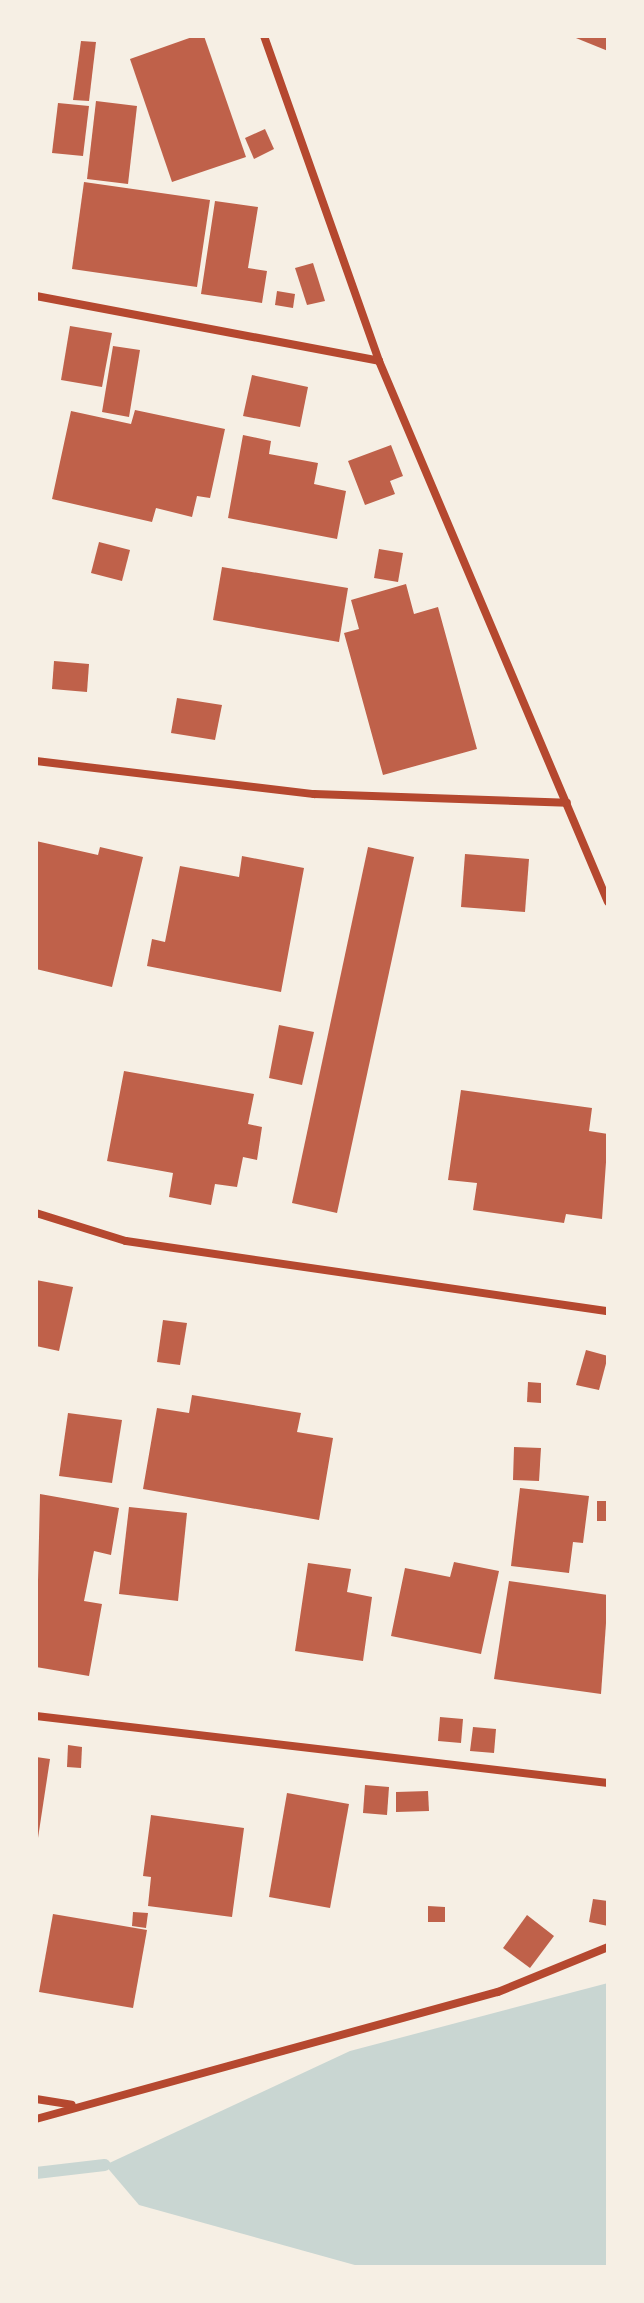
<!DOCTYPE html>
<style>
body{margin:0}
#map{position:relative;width:644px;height:2303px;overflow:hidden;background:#f6efe4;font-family:"Playfair Display",serif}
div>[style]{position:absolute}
.water>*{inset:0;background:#c9d6d2}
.stream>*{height:12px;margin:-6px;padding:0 6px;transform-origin:6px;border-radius:6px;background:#c9d6d2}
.building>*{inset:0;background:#bf614a}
.minor>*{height:8px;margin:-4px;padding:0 4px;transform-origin:4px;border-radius:4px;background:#b5482f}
span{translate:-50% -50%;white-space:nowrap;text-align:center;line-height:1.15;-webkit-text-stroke:6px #f6efe4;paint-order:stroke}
.frame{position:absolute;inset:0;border:38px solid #f6efe4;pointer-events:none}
</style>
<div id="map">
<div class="water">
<div style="clip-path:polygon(608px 1983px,608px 2267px,362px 2267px,139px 2205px,105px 2165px,350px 2051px)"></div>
</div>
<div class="stream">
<div style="left:36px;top:2173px;width:69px;rotate:-6.6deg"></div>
</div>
<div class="building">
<div style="clip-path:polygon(195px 36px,204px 36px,246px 157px,172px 182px,130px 59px)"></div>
<div style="clip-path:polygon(571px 36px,608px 36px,608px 51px)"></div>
<div style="clip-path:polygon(81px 41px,96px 42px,89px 101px,73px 100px)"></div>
<div style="clip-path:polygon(96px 101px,137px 106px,128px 184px,87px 179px)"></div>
<div style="clip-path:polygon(58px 103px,89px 106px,83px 156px,52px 153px)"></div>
<div style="clip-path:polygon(265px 129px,274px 149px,254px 159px,245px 138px)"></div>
<div style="clip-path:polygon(84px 182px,210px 200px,197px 287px,72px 269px)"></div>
<div style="clip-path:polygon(215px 201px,258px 207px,248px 268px,267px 271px,262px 303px,201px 294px)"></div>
<div style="clip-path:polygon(313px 263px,325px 301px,307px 305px,295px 268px)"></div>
<div style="clip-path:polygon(277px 291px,295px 294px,293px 308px,275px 305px)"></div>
<div style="clip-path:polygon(70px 326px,112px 333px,102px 387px,61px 380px)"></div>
<div style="clip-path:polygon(113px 346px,140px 350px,129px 417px,102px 412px)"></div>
<div style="clip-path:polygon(252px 375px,308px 387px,300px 427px,243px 416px)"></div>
<div style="clip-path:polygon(135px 410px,225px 429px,210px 498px,197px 496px,192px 517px,156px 508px,152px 522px,52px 499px,71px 411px,131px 424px)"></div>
<div style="clip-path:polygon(243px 435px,271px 441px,269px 454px,318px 463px,314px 484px,346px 491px,337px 539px,228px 518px)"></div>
<div style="clip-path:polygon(391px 445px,403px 476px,390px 481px,395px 494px,365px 505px,348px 461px)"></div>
<div style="clip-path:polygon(99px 542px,130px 550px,122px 581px,91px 573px)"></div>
<div style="clip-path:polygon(379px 549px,403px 553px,398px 582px,374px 578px)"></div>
<div style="clip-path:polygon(222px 567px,348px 588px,339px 642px,213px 620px)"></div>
<div style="clip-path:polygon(406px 584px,414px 614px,438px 607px,477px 749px,383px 775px,344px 633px,359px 629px,351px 600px)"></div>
<div style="clip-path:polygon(54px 661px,89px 664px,87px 692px,52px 689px)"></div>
<div style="clip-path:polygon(177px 698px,222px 705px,215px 740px,171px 733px)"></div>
<div style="clip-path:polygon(36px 841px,98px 855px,100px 847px,143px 857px,112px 987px,36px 969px)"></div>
<div style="clip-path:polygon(368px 847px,414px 857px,337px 1213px,292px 1203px)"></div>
<div style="clip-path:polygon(465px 854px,529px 859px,525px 912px,461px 907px)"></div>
<div style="clip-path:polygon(242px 856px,304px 868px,281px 992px,147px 966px,152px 939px,165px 942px,180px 866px,239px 877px)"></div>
<div style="clip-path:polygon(279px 1025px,314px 1032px,302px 1085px,269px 1078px)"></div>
<div style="clip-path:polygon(124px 1071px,254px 1094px,248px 1124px,262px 1127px,257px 1160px,243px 1157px,237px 1187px,215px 1184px,211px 1205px,169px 1197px,173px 1173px,107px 1161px)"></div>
<div style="clip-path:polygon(461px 1090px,592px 1108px,589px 1131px,608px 1134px,602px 1219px,566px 1214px,564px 1223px,473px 1210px,477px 1183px,448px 1180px)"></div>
<div style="clip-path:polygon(36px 1280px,73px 1287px,59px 1351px,36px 1346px)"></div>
<div style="clip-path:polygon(163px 1320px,187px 1323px,180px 1365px,157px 1362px)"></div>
<div style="clip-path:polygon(586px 1350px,608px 1356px,599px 1390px,576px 1385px)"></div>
<div style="clip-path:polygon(528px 1382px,541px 1383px,541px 1403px,527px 1402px)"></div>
<div style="clip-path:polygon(192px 1395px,301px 1413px,297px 1432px,333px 1438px,319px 1520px,143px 1489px,157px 1408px,189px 1413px)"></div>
<div style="clip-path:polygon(68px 1413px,122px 1420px,112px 1483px,59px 1476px)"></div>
<div style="clip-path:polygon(514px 1447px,541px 1448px,539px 1481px,513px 1480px)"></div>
<div style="clip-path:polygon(520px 1488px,589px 1496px,583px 1543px,573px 1542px,569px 1573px,511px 1566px)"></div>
<div style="clip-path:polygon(40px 1494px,119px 1508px,111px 1555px,94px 1551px,84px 1601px,102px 1604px,89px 1676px,36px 1667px)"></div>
<div style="clip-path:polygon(597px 1501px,608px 1501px,608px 1521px,597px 1521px)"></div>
<div style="clip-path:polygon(129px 1507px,187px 1513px,178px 1601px,119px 1594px)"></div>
<div style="clip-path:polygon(454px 1562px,499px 1571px,481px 1654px,391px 1636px,405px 1568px,450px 1577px)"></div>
<div style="clip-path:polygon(308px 1563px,351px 1569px,347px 1592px,372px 1597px,363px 1661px,295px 1651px)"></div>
<div style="clip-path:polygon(509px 1581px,608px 1595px,601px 1694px,494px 1679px)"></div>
<div style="clip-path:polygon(440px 1717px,463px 1719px,461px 1743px,438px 1741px)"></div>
<div style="clip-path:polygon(473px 1727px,496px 1729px,494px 1753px,470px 1751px)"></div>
<div style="clip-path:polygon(68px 1745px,82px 1747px,81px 1768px,67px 1767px)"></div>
<div style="clip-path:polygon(36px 1757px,50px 1759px,38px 1838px,36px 1838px)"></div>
<div style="clip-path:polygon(365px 1785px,389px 1787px,387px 1815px,363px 1813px)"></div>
<div style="clip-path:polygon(428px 1791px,429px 1811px,396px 1812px,396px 1792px)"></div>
<div style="clip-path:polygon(287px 1793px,349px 1804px,330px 1908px,269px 1897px)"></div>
<div style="clip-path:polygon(151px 1815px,244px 1828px,232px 1917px,148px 1906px,151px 1877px,143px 1876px)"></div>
<div style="clip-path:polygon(593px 1899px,608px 1901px,608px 1926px,589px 1922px)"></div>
<div style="clip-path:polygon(428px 1906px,445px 1907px,445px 1922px,428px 1922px)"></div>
<div style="clip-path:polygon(133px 1912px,148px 1913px,146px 1928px,132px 1926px)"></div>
<div style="clip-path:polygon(53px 1914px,147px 1930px,133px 2008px,39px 1992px)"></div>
<div style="clip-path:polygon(527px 1915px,554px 1936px,530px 1968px,503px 1948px)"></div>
</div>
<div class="minor">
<div style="left:264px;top:36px;width:345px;rotate:70.5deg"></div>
<div style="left:379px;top:361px;width:587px;rotate:67.06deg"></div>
<div style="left:36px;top:296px;width:349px;rotate:10.7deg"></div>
<div style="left:36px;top:761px;width:280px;rotate:6.8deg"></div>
<div style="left:314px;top:794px;width:253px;rotate:2deg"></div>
<div style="left:36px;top:1213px;width:94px;rotate:17.3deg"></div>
<div style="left:126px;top:1241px;width:487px;rotate:8.3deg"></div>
<div style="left:36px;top:1716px;width:576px;rotate:6.68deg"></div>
<div style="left:36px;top:2099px;width:36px;rotate:9deg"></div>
<div style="left:36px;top:2119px;width:479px;rotate:-15.4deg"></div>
<div style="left:498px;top:1992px;width:119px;rotate:-22.2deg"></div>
</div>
<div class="frame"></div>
</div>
